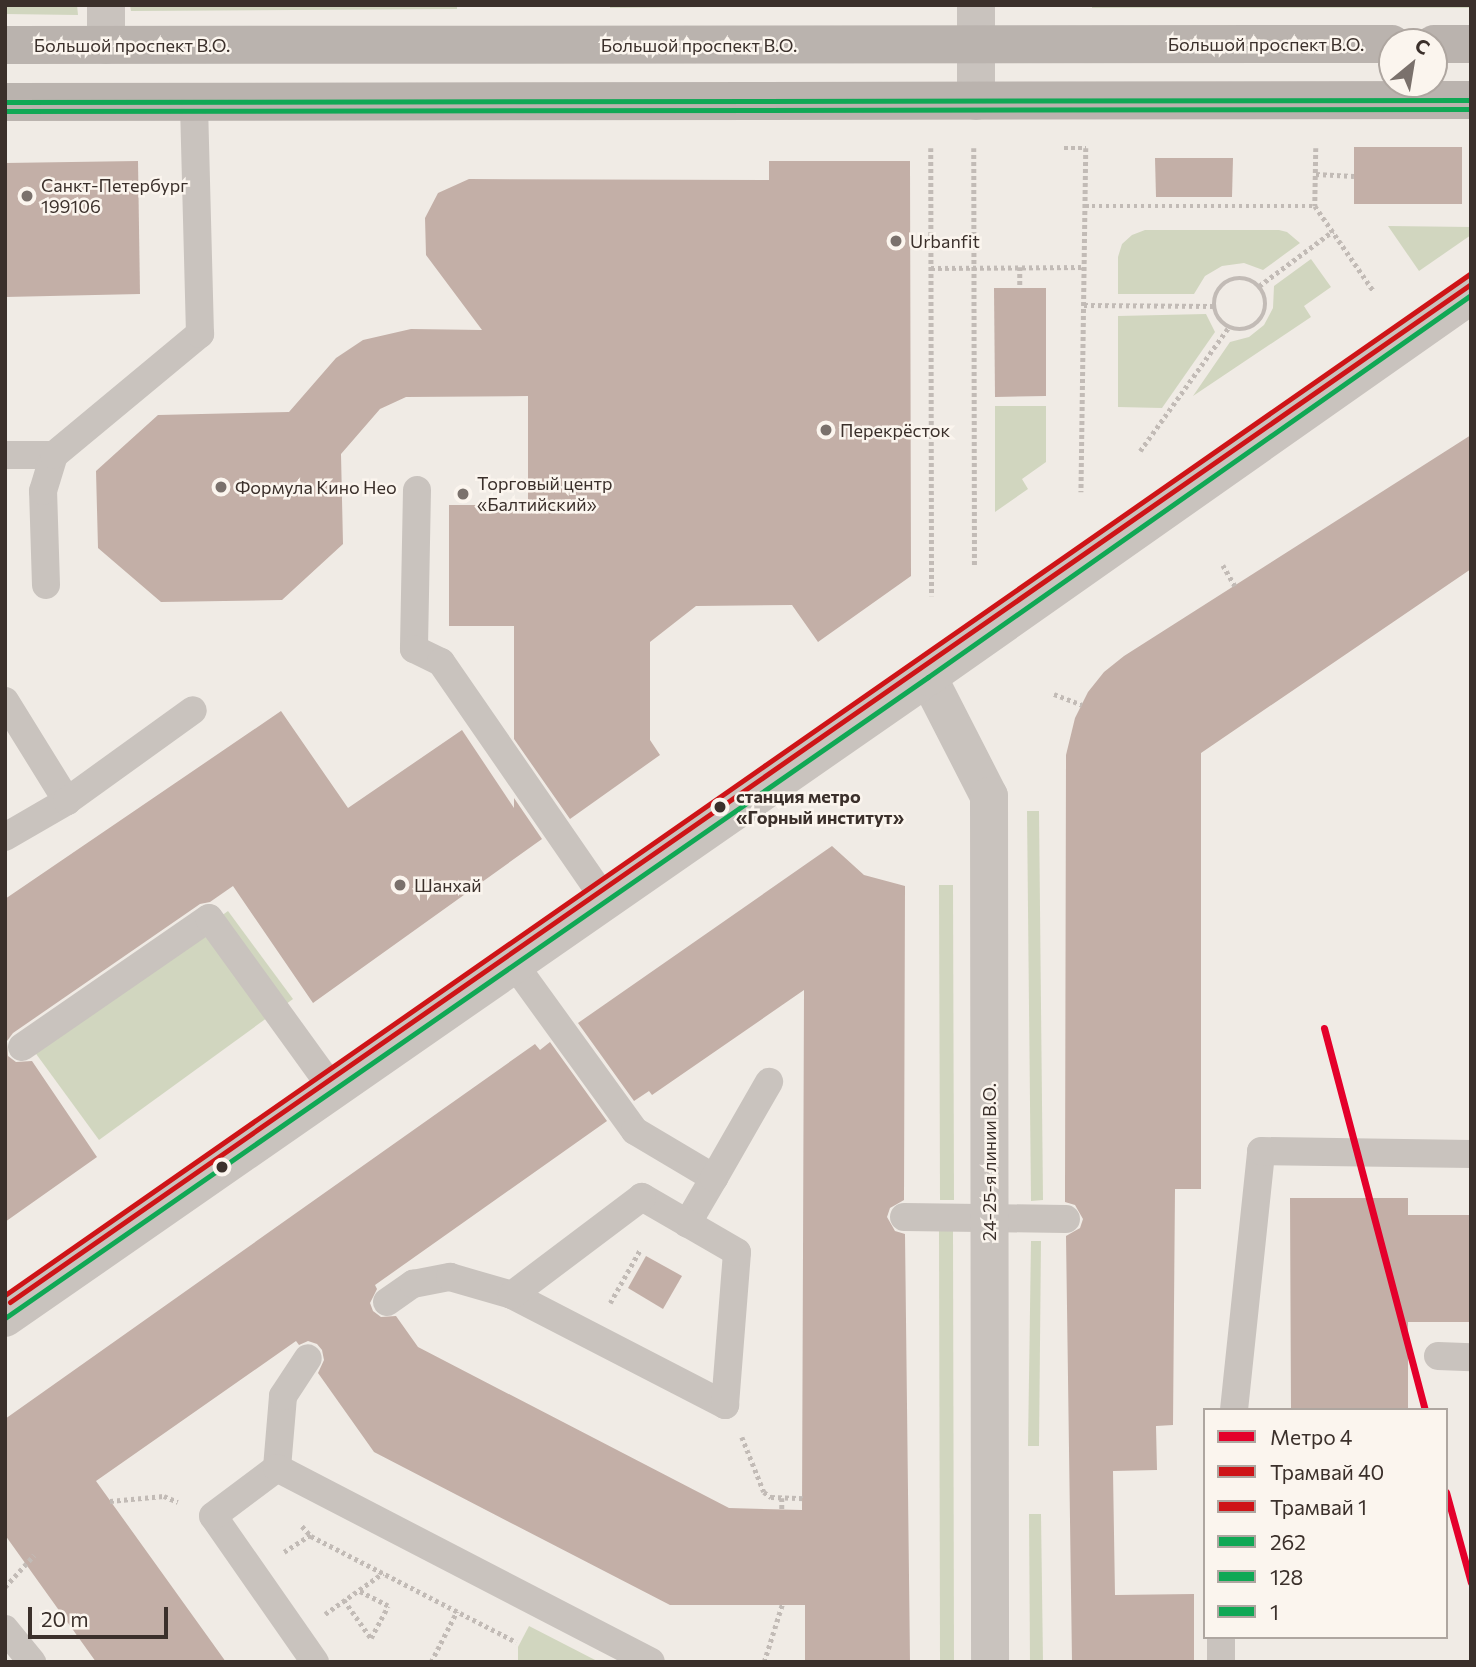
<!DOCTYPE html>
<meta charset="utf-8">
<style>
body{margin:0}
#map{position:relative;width:1476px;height:1667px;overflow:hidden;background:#f0ebe5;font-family:Commissioner,sans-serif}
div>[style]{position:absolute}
.green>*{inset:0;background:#d1d6bf}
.building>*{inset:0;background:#c3afa7}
.path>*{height:4.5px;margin-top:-2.25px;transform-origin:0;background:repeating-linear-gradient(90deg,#c2bbb6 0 3.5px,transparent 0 7px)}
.path>.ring{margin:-2.25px;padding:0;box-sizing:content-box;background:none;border:4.5px solid #c2bbb6;border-radius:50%}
.service>*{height:28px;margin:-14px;padding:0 14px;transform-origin:14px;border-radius:14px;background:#c9c3be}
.minor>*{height:38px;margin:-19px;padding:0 19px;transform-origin:19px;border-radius:19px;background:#c9c3be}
.secondary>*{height:38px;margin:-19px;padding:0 19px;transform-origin:19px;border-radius:19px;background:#bab3ae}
.bus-1>*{height:5px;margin:-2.5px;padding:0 2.5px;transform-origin:2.5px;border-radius:2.5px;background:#10a855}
.bus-2>*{height:5px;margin:-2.5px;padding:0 2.5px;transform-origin:2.5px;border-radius:2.5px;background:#10a855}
.bus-3>*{height:5px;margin:-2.5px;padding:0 2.5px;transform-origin:2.5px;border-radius:2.5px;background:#10a855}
.tram-1>*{height:5px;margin:-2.5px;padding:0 2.5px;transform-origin:2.5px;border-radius:2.5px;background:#ce1417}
.tram-2>*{height:5px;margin:-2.5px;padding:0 2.5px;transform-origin:2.5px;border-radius:2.5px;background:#ce1417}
.metro-1>*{height:7px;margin:-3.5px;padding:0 3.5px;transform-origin:3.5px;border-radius:3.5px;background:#e4002b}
.dots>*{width:19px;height:19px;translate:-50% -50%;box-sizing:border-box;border:4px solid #fbf5ee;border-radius:50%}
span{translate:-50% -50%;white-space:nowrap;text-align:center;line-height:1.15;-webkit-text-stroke:5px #fbf5ee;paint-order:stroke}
.street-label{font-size:18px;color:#3b302b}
.poi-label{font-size:18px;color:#3b302b}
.left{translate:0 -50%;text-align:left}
.stop-label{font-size:18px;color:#3b302b;font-weight:700}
.frame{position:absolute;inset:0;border:7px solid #3b302b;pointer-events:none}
.legend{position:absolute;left:1203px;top:1408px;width:245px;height:231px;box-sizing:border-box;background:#fbf5ee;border:2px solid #aea6a0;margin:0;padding:9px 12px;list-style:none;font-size:21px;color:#3b302b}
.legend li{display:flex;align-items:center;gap:14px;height:35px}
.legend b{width:35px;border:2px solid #aea6a0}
.north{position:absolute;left:1378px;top:28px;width:70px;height:70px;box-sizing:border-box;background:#fbf5ee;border:2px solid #aea6a0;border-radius:50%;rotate:30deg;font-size:19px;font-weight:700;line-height:28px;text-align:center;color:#3b302b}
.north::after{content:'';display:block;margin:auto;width:24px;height:32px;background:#7a716c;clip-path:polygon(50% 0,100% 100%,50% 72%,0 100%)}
.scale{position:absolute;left:28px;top:1607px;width:140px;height:32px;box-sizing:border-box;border:4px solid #3b302b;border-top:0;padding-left:9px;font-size:21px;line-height:24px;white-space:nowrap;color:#3b302b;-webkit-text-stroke:5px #fbf5ee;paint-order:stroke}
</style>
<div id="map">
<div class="green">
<div style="clip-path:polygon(5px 5px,77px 5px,78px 15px,5px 14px)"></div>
<div style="clip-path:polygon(130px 5px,457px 5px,457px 9px,131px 11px)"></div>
<div style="clip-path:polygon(610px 5px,898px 5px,610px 8px)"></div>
<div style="clip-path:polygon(1092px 5px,1471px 5px,1471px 8px,1092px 8px)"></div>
<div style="clip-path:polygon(1388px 226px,1471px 227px,1471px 235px,1419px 271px)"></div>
<div style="clip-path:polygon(1145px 230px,1279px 230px,1287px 232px,1300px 243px,1263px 270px,1244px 263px,1222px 266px,1205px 276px,1194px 294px,1118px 294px,1118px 257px,1122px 244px,1132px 235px)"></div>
<div style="clip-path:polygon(1311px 259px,1331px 287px,1304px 306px,1311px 317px,1193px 396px,1230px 342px,1249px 337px,1264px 325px,1273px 308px,1274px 286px)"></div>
<div style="clip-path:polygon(1206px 314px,1215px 332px,1162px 408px,1118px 407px,1118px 316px)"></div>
<div style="clip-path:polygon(995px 406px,1046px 406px,1046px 462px,1022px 479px,1028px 489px,995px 512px)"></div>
<div style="clip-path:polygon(1027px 811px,1039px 811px,1043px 1200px,1031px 1201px)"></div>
<div style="clip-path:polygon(939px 885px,953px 885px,954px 1200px,940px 1200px)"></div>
<div style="clip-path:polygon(228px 911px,293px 999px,99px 1140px,34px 1051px)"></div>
<div style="clip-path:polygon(939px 1231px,953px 1231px,954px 1662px,940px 1662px)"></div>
<div style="clip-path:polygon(1031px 1241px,1041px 1241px,1039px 1446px,1028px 1446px)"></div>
<div style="clip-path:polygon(1029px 1514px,1041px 1514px,1043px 1662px,1030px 1662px)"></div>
<div style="clip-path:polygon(529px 1626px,599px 1662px,518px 1662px,518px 1647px)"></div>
</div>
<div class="building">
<div style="clip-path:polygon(1354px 147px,1462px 147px,1462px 204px,1354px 204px)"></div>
<div style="clip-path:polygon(1155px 158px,1233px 158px,1232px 197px,1156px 197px)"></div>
<div style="clip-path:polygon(138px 161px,140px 294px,5px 297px,5px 163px)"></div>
<div style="clip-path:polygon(769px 161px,910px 161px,911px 576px,818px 642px,792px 605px,696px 606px,650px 642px,650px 740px,660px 755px,570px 819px,514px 739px,514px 626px,449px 626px,449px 505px,528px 505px,528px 396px,406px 397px,380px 409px,341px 454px,343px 544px,282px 600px,161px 602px,98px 548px,96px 471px,158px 415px,289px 412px,336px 358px,363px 340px,411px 329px,482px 330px,426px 255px,425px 218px,438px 193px,469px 179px,769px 180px)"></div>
<div style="clip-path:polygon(994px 288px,1046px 288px,1046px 396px,995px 397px)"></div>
<div style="clip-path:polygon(1471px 435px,1471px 569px,1201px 753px,1201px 1189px,1175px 1189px,1173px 1425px,1156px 1426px,1157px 1470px,1113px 1471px,1115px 1595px,1194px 1594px,1194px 1662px,1072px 1662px,1066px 1236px,1080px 1228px,1083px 1219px,1075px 1205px,1065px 1202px,1065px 1190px,1066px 755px,1075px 718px,1088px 692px,1104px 672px,1124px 656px)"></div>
<div style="clip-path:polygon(281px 711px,348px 808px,462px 730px,514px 808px,514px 798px,542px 839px,313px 1003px,233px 886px,210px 902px,200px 904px,13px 1033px,7px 1041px,8px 1056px,16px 1062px,32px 1061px,97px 1157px,5px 1222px,5px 899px)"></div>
<div style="clip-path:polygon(832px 846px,864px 875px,905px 886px,904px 1200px,890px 1208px,887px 1217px,895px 1231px,905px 1234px,910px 1662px,805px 1662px,805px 1605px,670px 1605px,484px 1509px,374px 1452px,318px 1373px,324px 1360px,322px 1350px,317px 1344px,308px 1341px,299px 1345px,296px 1341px,96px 1481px,226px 1662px,96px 1662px,5px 1535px,5px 1419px,535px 1044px,540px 1050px,550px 1042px,607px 1121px,375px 1285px,377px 1289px,370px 1303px,373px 1311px,381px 1317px,396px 1316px,418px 1347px,729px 1508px,802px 1510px,804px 990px,652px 1095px,649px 1091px,634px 1101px,578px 1023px)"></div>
<div style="clip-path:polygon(1290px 1198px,1408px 1198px,1408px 1215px,1471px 1215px,1471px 1322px,1408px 1322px,1408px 1410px,1291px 1410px)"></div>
<div style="clip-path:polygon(646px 1256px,682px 1276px,663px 1309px,628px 1288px)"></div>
</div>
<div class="path">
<div style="left:931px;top:148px;width:448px;rotate:89.9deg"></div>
<div style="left:974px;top:148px;width:418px;rotate:89.9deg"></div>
<div style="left:1064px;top:148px;width:22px"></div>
<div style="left:1086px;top:148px;width:344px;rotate:90.8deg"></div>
<div style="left:1316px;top:148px;width:58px;rotate:91deg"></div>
<div style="left:1315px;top:206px;width:102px;rotate:55.4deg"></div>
<div style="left:1316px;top:174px;width:38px;rotate:3deg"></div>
<div style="left:1085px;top:206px;width:230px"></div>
<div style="left:1020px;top:267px;width:21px;rotate:90deg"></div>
<div style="left:931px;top:268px;width:154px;rotate:-0.4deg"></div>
<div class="ring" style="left:1214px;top:278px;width:47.5px;height:47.5px"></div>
<div style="left:1259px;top:286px;width:92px;rotate:-36.6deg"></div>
<div style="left:1084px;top:305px;width:129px;rotate:0.4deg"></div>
<div style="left:1140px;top:451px;width:151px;rotate:-54.4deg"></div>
<div style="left:1223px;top:565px;width:24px;rotate:60deg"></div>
<div style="left:1054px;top:694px;width:30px;rotate:21deg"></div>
<div style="left:610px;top:1303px;width:61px;rotate:-60.5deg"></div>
<div style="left:742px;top:1437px;width:59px;rotate:68.2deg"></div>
<div style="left:764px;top:1492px;width:9px;rotate:36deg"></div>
<div style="left:771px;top:1497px;width:34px;rotate:2deg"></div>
<div style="left:782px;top:1498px;width:11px;rotate:90deg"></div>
<div style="left:110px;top:1501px;width:54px;rotate:-5.3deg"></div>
<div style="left:164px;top:1496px;width:15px;rotate:23deg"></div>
<div style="left:302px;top:1526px;width:13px;rotate:48deg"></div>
<div style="left:311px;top:1536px;width:231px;rotate:27.3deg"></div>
<div style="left:284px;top:1552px;width:33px;rotate:-33deg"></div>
<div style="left:5px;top:1587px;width:43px;rotate:-47.8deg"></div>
<div style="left:344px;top:1600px;width:47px;rotate:54.6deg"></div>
<div style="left:371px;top:1638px;width:36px;rotate:-62deg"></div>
<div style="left:388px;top:1606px;width:34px;rotate:-153deg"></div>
<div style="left:325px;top:1614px;width:71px;rotate:-35.3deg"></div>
<div style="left:431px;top:1662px;width:57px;rotate:-63deg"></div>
<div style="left:764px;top:1662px;width:60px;rotate:-72.5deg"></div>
</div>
<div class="service">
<div style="left:5px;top:455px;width:49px"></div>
<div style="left:417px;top:490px;width:159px;rotate:91.1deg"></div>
<div style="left:414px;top:649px;width:30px;rotate:26deg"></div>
<div style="left:441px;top:662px;width:289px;rotate:55.4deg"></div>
<div style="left:46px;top:585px;width:94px;rotate:-91.8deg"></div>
<div style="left:43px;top:491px;width:38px;rotate:-73deg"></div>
<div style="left:54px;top:455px;width:190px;rotate:-39.7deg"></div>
<div style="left:200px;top:334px;width:233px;rotate:-91.5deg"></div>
<div style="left:5px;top:701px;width:118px;rotate:58.2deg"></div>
<div style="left:5px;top:837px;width:72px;rotate:-30.1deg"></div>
<div style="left:67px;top:801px;width:155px;rotate:-35.8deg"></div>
<div style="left:514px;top:964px;width:206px;rotate:54.1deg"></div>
<div style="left:635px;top:1131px;width:92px;rotate:30.7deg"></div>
<div style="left:714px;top:1178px;width:53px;rotate:120.4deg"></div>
<div style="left:22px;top:1047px;width:227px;rotate:-34.6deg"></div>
<div style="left:209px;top:918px;width:211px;rotate:54.1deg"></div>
<div style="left:714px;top:1178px;width:111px;rotate:-60.2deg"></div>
<div style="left:904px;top:1217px;width:162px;rotate:0.7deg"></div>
<div style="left:387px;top:1302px;width:32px;rotate:-35deg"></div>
<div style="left:413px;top:1284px;width:38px;rotate:-11deg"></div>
<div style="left:450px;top:1277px;width:65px;rotate:16.2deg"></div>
<div style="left:512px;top:1295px;width:240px;rotate:27.3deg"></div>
<div style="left:725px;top:1405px;width:153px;rotate:-85.5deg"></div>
<div style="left:737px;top:1252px;width:110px;rotate:-149.9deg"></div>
<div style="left:642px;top:1197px;width:163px;rotate:143deg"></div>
<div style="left:1438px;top:1356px;width:33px;rotate:2deg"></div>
<div style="left:1234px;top:1410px;width:260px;rotate:-84deg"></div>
<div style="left:1261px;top:1151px;width:210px;rotate:0.8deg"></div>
<div style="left:277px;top:1468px;width:72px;rotate:-85.2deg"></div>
<div style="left:283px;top:1396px;width:45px;rotate:-56.7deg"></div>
<div style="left:5px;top:1629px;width:43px;rotate:50.7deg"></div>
<div style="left:1221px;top:1637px;width:25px;rotate:90deg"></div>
<div style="left:315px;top:1662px;width:178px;rotate:-124.9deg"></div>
<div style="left:213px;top:1516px;width:80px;rotate:-36.9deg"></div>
<div style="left:277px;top:1468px;width:421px;rotate:27.4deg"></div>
</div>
<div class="minor">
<div style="left:106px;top:5px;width:40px;rotate:90deg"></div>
<div style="left:976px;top:5px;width:96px;rotate:90deg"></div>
<div style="left:928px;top:677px;width:134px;rotate:62.9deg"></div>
<div style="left:989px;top:796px;width:866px;rotate:89.93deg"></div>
<div style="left:5px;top:1318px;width:1124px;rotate:-34.78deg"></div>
<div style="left:928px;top:677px;width:664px;rotate:-35.13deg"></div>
</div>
<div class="secondary">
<div style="left:1434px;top:44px;width:37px"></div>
<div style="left:5px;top:45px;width:1387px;rotate:-0.04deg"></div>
<div style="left:5px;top:102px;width:1466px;rotate:-0.08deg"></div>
</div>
<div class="bus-1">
<div style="left:5px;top:1318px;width:1124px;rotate:-34.78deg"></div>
<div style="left:928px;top:677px;width:664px;rotate:-35.13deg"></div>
</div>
<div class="bus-2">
<div style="left:5px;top:102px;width:1466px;rotate:-0.08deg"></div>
</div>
<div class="bus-3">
<div style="left:5px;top:111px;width:1466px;rotate:-0.08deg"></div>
</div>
<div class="tram-1">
<div style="left:5px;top:1295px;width:1787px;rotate:-34.88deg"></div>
</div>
<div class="tram-2">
<div style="left:10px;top:1302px;width:1781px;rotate:-34.87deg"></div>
</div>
<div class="metro-1">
<div style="left:1324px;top:1028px;width:395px;rotate:75.2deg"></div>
<div style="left:1446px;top:1492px;width:94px;rotate:74.6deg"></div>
</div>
<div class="dots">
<div style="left:27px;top:196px;background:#7a716c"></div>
<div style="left:896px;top:241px;background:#7a716c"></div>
<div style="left:826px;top:430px;background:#7a716c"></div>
<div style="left:221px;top:487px;background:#7a716c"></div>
<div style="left:463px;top:494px;background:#7a716c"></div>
<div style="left:720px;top:807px;background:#3b302b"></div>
<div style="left:400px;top:885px;background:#7a716c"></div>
<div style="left:222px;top:1167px;background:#3b302b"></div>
</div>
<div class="street-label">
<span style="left:1266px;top:44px">Большой проспект В.О.</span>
<span style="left:132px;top:45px">Большой проспект В.О.</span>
<span style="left:699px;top:45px">Большой проспект В.О.</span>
<span style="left:989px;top:1162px;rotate:-90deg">24-25-я линии В.О.</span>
</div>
<div class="poi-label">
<span class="left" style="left:41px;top:196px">Санкт-Петербург<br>199106</span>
<span class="left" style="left:910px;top:241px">Urbanfit</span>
<span class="left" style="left:840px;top:430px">Перекрёсток</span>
<span class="left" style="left:477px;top:494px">Торговый центр<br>«Балтийский»</span>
<span class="left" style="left:235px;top:487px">Формула Кино Нео</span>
<span class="left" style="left:414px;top:885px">Шанхай</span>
</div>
<div class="stop-label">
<span class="left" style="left:736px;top:807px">станция метро<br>«Горный институт»</span>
</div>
<div class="frame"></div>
<ul class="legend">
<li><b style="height:9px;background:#e4002b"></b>Метро 4</li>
<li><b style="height:9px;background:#ce1417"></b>Трамвай 40</li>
<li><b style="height:9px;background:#ce1417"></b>Трамвай 1</li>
<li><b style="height:9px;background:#10a855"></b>262</li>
<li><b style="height:9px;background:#10a855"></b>128</li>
<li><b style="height:9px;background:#10a855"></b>1</li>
</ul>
<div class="north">С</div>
<div class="scale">20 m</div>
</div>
